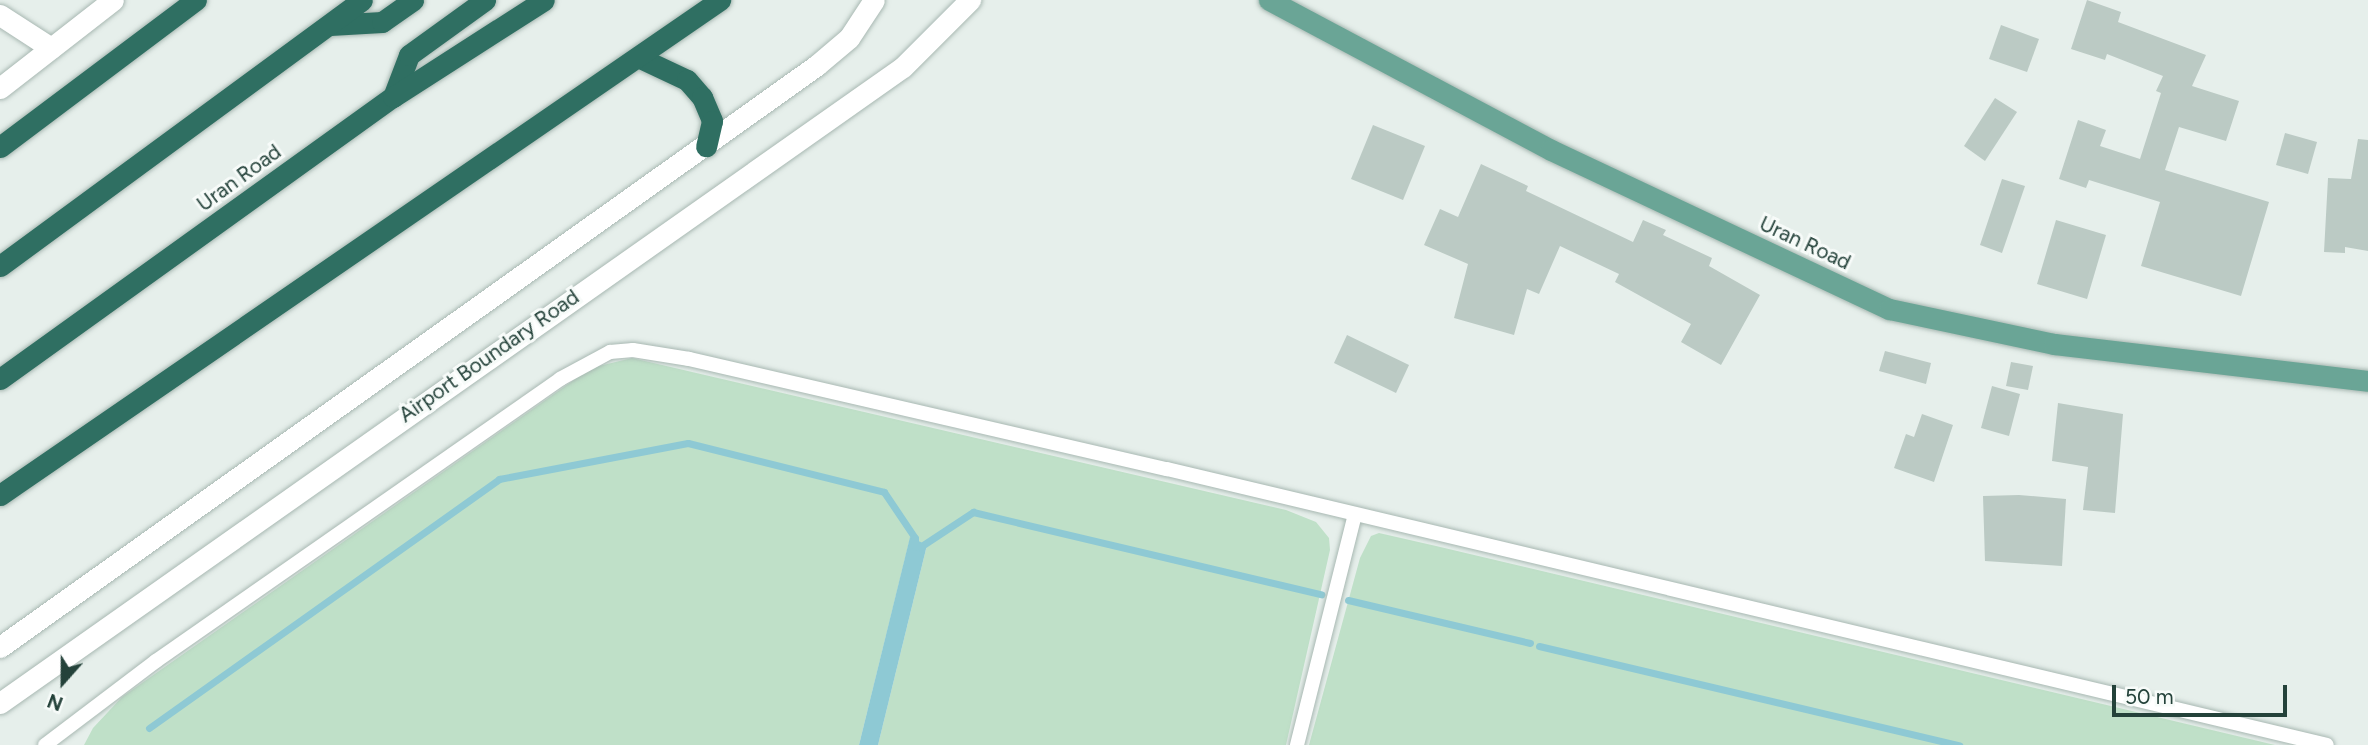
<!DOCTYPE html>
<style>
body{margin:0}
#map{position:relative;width:2368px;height:745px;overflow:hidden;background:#e6efeb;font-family:Figtree,sans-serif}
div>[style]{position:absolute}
.green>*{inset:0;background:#bfe0c8}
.water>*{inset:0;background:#8ec9d4}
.stream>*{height:7px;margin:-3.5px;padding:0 3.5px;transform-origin:3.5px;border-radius:3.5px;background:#8ec9d4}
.building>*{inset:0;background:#bbcac4}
.roads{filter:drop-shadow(0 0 2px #a8b8b2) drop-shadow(0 0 2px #a8b8b2)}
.lane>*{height:14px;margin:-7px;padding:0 7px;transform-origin:7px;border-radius:7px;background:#fff}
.street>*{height:21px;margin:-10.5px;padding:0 10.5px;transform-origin:10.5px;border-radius:10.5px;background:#fff}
.secondary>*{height:21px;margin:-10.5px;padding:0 10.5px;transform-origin:10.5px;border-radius:10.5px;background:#fff}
.primary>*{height:21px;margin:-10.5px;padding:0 10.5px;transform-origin:10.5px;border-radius:10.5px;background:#6aa596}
.highway>*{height:21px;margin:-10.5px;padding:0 10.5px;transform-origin:10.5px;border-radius:10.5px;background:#2f6f62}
span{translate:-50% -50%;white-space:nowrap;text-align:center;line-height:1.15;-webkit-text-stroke:6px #f7fbf9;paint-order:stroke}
.street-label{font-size:21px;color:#24423a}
.north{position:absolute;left:28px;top:647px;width:70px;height:70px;-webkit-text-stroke:5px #f7fbf9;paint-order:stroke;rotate:201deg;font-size:19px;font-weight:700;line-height:28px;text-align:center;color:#24423a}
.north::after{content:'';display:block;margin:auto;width:24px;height:32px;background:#24423a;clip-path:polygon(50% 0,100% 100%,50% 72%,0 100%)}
.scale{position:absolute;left:2112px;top:685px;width:175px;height:32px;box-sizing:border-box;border:4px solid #24423a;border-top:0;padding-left:9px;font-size:21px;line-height:24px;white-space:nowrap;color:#24423a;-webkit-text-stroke:5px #f7fbf9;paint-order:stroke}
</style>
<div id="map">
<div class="green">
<div style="clip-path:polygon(632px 358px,1286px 510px,1316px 522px,1329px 538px,1330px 550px,1286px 745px,878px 745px,927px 545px,910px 538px,859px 745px,84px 745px,93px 728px,122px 697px,591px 368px)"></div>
<div style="clip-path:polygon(1379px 533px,1436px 546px,2275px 745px,1309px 745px,1360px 558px,1371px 536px)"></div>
</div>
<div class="water">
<div style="clip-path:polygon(910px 537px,927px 545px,878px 745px,859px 745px)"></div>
</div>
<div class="stream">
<div style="left:920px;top:547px;width:64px;rotate:-33.4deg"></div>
<div style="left:973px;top:512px;width:358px;rotate:13.3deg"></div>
<div style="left:1348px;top:600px;width:187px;rotate:13.3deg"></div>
<div style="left:1539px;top:646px;width:432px;rotate:13.3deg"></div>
<div style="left:149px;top:728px;width:430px;rotate:-35.4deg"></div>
<div style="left:499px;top:479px;width:192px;rotate:-10.8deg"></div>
<div style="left:688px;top:443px;width:202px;rotate:14deg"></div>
<div style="left:884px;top:492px;width:55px;rotate:56deg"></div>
<div style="left:915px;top:538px;width:9px;rotate:90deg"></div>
</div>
<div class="building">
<div style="clip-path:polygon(2087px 0,2121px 12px,2118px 22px,2206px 55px,2192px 86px,2239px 101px,2226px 141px,2179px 127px,2165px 170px,2269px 202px,2241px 296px,2141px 266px,2160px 202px,2089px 180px,2086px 188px,2059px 179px,2078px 120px,2106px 130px,2100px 146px,2140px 159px,2161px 93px,2156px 91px,2163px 76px,2107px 54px,2105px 60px,2071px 49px)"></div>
<div style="clip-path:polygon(2001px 25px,2039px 39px,2027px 72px,1989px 59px)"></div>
<div style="clip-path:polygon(1995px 98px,2017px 112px,1985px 161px,1964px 146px)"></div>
<div style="clip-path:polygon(1373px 125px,1425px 146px,1403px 200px,1351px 179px)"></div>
<div style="clip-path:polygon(2285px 133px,2317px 142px,2308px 174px,2276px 165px)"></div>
<div style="clip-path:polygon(2358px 139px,2368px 140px,2368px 251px,2345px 247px,2345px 253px,2324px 252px,2328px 178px,2351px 179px)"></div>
<div style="clip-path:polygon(1481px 164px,1528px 186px,1526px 191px,1633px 242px,1643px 220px,1666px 230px,1663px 235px,1712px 258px,1709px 266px,1760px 295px,1721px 365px,1681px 342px,1691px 324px,1615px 282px,1619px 274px,1560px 246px,1539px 294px,1527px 289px,1514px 335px,1454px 318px,1468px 264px,1424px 245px,1440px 209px,1458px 217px)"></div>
<div style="clip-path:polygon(2002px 179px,2025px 186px,2002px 253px,1980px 245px)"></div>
<div style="clip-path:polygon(2056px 220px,2106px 235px,2087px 299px,2037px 284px)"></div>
<div style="clip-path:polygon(1347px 335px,1409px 365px,1396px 393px,1334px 363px)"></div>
<div style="clip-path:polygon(1885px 351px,1931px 363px,1926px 384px,1879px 371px)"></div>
<div style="clip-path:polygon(2011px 362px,2033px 366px,2028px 390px,2006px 386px)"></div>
<div style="clip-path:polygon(1992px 386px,2020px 394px,2009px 436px,1981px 428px)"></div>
<div style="clip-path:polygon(2058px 403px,2123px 414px,2115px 513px,2083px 510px,2088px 467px,2052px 461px)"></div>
<div style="clip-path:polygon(1922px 414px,1953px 425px,1934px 482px,1894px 468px,1906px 434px,1914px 437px)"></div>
<div style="clip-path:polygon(2019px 495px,2066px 499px,2062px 566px,1985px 561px,1983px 496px)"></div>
</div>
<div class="roads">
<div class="lane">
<div style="left:45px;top:745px;width:139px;rotate:-37.1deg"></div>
<div style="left:156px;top:661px;width:493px;rotate:-34.9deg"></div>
<div style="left:560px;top:379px;width:57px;rotate:-28.4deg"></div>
<div style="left:610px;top:352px;width:23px;rotate:-5deg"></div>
<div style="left:633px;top:350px;width:57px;rotate:9.1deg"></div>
<div style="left:689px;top:359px;width:490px;rotate:13deg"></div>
<div style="left:1167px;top:469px;width:1192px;rotate:13.38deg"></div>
<div style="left:1297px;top:745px;width:238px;rotate:-75.9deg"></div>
</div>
<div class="street">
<div style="left:0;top:15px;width:61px;rotate:32.9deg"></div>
<div style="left:0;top:88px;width:143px;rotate:-37.9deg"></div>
</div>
<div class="secondary">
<div style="left:0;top:647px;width:1003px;rotate:-35.46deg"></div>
<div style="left:817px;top:65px;width:42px;rotate:-40.2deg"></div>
<div style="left:849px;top:38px;width:45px;rotate:-56.7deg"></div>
<div style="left:0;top:703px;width:1104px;rotate:-35.16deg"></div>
<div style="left:903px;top:67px;width:95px;rotate:-45deg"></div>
</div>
<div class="primary">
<div style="left:1269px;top:0;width:319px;rotate:28deg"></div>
<div style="left:1551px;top:150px;width:374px;rotate:25.2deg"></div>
<div style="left:1889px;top:309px;width:169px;rotate:12deg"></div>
<div style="left:2054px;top:344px;width:316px;rotate:6.7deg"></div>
</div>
<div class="highway">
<div style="left:330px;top:25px;width:52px;rotate:-3.3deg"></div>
<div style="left:382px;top:22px;width:38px;rotate:-35deg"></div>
<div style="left:638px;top:57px;width:54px;rotate:25.1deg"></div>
<div style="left:687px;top:80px;width:23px;rotate:49deg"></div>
<div style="left:702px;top:97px;width:26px;rotate:67deg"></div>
<div style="left:712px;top:121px;width:26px;rotate:103deg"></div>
<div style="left:393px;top:97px;width:45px;rotate:-69.1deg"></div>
<div style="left:409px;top:55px;width:94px;rotate:-35.9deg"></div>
<div style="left:0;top:147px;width:245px;rotate:-36.9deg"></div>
<div style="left:0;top:266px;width:449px;rotate:-36.3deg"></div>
<div style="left:0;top:379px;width:484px;rotate:-35.7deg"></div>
<div style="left:393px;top:97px;width:179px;rotate:-32.7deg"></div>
<div style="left:0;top:495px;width:874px;rotate:-34.51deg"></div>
</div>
</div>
<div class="street-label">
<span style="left:239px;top:178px;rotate:-36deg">Uran Road</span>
<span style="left:1805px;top:243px;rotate:25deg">Uran Road</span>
<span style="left:489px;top:356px;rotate:-35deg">Airport Boundary Road</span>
</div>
<div class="north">N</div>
<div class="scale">50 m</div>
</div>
